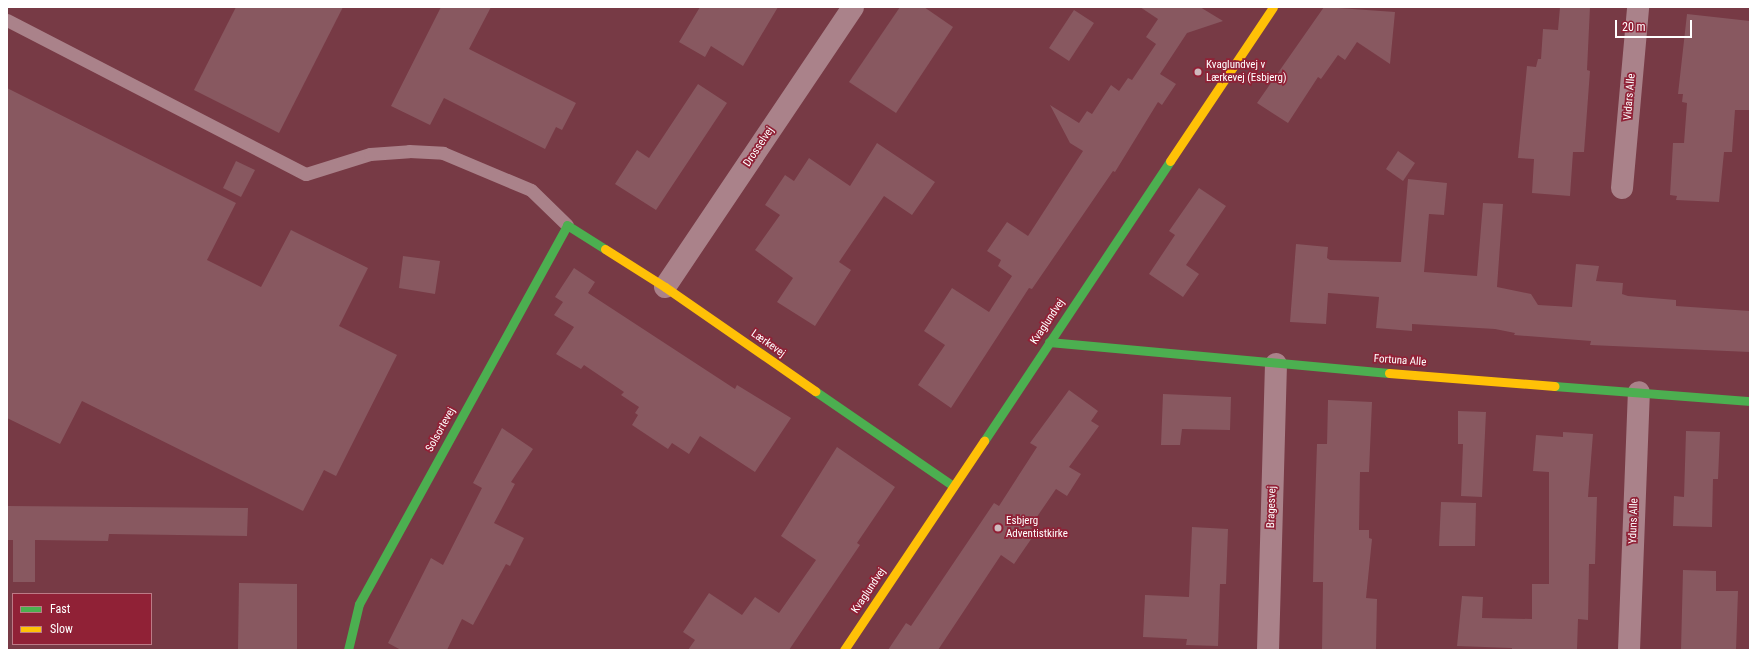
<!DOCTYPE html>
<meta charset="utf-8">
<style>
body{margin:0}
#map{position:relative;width:1757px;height:657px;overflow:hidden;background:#773a45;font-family:"Roboto Condensed",sans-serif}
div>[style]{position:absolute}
.building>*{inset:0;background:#885860}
.lane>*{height:13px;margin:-6.5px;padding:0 6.5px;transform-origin:6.5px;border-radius:6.5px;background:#aa828a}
.street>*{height:22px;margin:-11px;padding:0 11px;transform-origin:11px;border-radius:11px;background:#aa828a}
.fast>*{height:9px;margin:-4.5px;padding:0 4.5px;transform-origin:4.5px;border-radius:4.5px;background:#4caf50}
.slow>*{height:9px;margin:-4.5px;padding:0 4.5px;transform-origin:4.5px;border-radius:4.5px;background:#ffc107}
.dots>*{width:11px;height:11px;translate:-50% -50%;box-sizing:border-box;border:2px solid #902136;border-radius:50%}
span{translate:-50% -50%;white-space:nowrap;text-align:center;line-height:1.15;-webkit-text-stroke:3.5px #902136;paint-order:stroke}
.poi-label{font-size:11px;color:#fff}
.left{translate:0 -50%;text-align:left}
.street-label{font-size:11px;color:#fff}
.frame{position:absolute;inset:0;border:8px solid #fff;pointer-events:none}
.legend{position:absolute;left:12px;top:593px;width:140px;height:52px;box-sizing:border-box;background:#902136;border:1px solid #bc7a86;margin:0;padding:5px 7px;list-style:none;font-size:12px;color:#fff}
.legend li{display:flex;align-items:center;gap:8px;height:20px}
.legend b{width:20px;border:1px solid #bc7a86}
.scale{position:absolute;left:1615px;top:20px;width:77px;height:18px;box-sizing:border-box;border:2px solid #fff;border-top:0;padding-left:5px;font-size:12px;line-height:14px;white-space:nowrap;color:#fff;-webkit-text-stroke:3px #902136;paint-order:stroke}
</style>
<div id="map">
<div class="building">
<div style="clip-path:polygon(236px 7px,343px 7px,279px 133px,194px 90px)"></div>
<div style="clip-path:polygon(441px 7px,491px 7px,469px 49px,576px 103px,562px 130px,556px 127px,545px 149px,444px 98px,430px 125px,391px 106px)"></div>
<div style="clip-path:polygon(700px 7px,778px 7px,743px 66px,711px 46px,705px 57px,679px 42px)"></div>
<div style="clip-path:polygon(900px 7px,924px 7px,953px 27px,896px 113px,849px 82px)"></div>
<div style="clip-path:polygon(1140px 7px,1200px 7px,1223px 21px,1187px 33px,1160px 74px,1176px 84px,1162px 105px,1158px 102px,1115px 172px,1113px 171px,1032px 289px,1029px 288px,951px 408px,918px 385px,945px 345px,924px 331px,952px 288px,989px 312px,1012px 276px,998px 266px,1001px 260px,987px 251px,1007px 222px,1028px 236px,1083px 151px,1070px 143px,1050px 105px,1079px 123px,1087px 111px,1092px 114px,1111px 85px,1119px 91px,1128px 78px,1132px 80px,1156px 44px,1146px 37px,1158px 19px)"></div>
<div style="clip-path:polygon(1324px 7px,1395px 12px,1390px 64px,1357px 42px,1345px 60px,1338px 55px,1321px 79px,1318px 77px,1288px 123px,1257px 103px)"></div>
<div style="clip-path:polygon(1560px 7px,1590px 7px,1587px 70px,1590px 71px,1584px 152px,1573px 152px,1570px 196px,1532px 193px,1534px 159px,1518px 158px,1527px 66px,1536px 67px,1538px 59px,1541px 59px,1543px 29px,1558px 30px)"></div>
<div style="clip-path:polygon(1074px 10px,1094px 23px,1069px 61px,1049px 48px)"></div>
<div style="clip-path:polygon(1687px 14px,1750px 21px,1750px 110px,1735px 110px,1732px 152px,1724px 152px,1719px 202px,1676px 200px,1677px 196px,1670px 195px,1673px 143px,1684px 143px,1687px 103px,1682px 102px,1683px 94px,1678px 94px)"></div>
<div style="clip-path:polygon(698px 84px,727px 103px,656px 210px,615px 184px,637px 150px,649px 158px)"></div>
<div style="clip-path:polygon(7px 88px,236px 203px,207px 260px,261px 287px,291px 230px,368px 268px,339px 326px,397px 355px,336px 476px,324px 470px,303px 511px,82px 401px,60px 444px,7px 418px)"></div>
<div style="clip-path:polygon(877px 143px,935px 182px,912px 215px,884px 196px,839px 262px,851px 270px,815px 326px,777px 302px,793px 278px,755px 250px,780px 215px,765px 205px,785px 175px,794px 181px,809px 158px,850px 186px)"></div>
<div style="clip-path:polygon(1398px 151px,1415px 163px,1403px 181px,1386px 169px)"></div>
<div style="clip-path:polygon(236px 161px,255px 170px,241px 197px,223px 188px)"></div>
<div style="clip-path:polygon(1408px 179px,1447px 183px,1444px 215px,1429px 214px,1424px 272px,1477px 276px,1483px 203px,1503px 204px,1497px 287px,1531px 294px,1538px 305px,1572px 307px,1576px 264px,1599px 266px,1596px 281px,1623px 283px,1622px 294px,1628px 296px,1676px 300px,1676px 306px,1750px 311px,1750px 352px,1590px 345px,1591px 341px,1514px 335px,1515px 333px,1495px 329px,1412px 324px,1412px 331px,1376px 328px,1379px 297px,1328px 293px,1326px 324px,1290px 322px,1296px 244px,1328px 247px,1327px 258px,1330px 260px,1401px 262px)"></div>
<div style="clip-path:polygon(1199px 188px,1226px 206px,1186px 265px,1199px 274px,1183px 297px,1149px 274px,1175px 235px,1169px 231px)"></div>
<div style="clip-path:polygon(403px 256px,440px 261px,435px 294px,399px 288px)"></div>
<div style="clip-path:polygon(574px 268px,595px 282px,588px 293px,735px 389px,737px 385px,791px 418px,755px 472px,700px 436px,689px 454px,672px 443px,668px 449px,632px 425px,638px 415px,635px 413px,639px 407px,621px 395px,624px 392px,584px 365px,581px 369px,556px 354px,574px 327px,554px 315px,563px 302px,555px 297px)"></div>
<div style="clip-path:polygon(1069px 390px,1098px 411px,1091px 421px,1099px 426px,1069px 467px,1081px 474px,1067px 496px,1056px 489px,1030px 527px,1036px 532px,1014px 564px,1001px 555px,938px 650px,888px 650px,906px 623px,911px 626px,994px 503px,999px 506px,1037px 447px,1030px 443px)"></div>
<div style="clip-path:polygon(1163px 394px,1231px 397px,1230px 430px,1182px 429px,1180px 445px,1161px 445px)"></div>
<div style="clip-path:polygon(1328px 400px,1372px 402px,1369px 472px,1360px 472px,1359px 530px,1369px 530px,1369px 538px,1372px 539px,1366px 598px,1377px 599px,1376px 650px,1322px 650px,1323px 582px,1313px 582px,1314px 536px,1317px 444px,1327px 444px)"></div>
<div style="clip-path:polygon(1458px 411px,1486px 412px,1482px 497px,1461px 496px,1463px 444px,1458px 444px)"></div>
<div style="clip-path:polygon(502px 428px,533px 449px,511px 482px,515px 484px,494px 523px,524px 538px,510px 566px,506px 564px,473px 625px,462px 619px,447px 650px,401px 650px,388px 643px,431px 558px,443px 565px,482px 488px,473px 483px)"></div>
<div style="clip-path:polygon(1686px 431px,1720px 432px,1718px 479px,1713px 479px,1712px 527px,1673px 526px,1674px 496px,1684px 497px)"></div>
<div style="clip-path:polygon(1563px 432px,1593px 434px,1588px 497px,1597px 497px,1595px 564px,1589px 564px,1588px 620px,1578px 619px,1577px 650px,1512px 650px,1512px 648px,1457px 646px,1462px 596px,1483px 597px,1482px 618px,1532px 619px,1532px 584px,1549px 584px,1549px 472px,1533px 471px,1536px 435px,1563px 437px)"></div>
<div style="clip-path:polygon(837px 447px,895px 487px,857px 543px,860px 545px,789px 650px,688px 650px,695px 640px,683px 632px,709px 593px,742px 615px,755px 597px,779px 613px,816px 560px,781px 536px)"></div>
<div style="clip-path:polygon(1441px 502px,1476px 503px,1475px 546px,1439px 546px)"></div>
<div style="clip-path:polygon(7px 506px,248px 508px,247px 536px,109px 534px,108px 541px,35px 540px,35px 582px,13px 582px,13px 540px,7px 540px)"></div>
<div style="clip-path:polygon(1192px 527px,1228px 529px,1226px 584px,1220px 584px,1218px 646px,1186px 645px,1187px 639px,1143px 637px,1145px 595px,1189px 597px)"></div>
<div style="clip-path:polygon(1683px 570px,1716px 571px,1716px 591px,1738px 591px,1736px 650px,1681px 650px)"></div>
<div style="clip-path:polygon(239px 583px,297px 584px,297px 650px,238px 650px)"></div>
</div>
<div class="lane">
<div style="left:7px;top:20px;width:336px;rotate:27.3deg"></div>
<div style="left:306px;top:174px;width:67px;rotate:-17.4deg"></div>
<div style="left:370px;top:154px;width:39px;rotate:-4deg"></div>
<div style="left:409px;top:151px;width:34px;rotate:3deg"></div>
<div style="left:443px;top:153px;width:95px;rotate:22.8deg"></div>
<div style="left:531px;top:190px;width:50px;rotate:44.2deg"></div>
</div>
<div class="street">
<div style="left:1622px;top:188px;width:182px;rotate:-84.9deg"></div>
<div style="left:665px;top:287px;width:337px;rotate:-56.1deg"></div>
<div style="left:1268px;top:650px;width:286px;rotate:-88.4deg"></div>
<div style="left:1629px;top:650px;width:258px;rotate:-87.8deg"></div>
</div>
<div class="fast">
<div style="left:1049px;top:342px;width:341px;rotate:5.2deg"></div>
<div style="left:1554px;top:386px;width:197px;rotate:4.4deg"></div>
<div style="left:815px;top:391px;width:168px;rotate:34.5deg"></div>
<div style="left:984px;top:441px;width:336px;rotate:-56.4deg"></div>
<div style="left:348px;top:650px;width:47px;rotate:-76.6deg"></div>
<div style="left:359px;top:604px;width:432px;rotate:-61.2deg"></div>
<div style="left:567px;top:225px;width:45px;rotate:32.3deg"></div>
</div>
<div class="slow">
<div style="left:1170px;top:161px;width:185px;rotate:-56.2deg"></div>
<div style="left:605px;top:249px;width:71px;rotate:32.3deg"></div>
<div style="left:665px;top:287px;width:183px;rotate:34.7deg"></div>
<div style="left:1389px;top:373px;width:166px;rotate:4.5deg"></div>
<div style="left:844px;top:650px;width:252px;rotate:-56.2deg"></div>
</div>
<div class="dots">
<div style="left:1198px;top:72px;background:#cfbabe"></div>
<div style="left:998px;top:528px;background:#cfbabe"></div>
</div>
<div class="poi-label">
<span class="left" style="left:1206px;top:72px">Kvaglundvej v<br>Lærkevej (Esbjerg)</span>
<span class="left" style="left:1006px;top:528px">Esbjerg<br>Adventistkirke</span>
</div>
<div class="street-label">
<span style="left:1630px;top:97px;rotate:-85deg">Vidars Alle</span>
<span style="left:759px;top:147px;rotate:-56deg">Drosselvej</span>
<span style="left:1048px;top:322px;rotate:-56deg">Kvaglundvej</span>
<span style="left:768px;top:344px;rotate:35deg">Lærkevej</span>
<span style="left:1400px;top:361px;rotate:4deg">Fortuna Alle</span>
<span style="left:441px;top:430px;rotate:-61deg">Solsortevej</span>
<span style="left:1272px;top:507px;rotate:-88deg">Bragesvej</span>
<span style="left:1634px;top:521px;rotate:-88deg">Yduns Alle</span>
<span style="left:869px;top:591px;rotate:-56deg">Kvaglundvej</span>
</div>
<div class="frame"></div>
<ul class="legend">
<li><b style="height:5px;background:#4caf50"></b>Fast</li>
<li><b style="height:5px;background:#ffc107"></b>Slow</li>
</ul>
<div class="scale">20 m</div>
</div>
